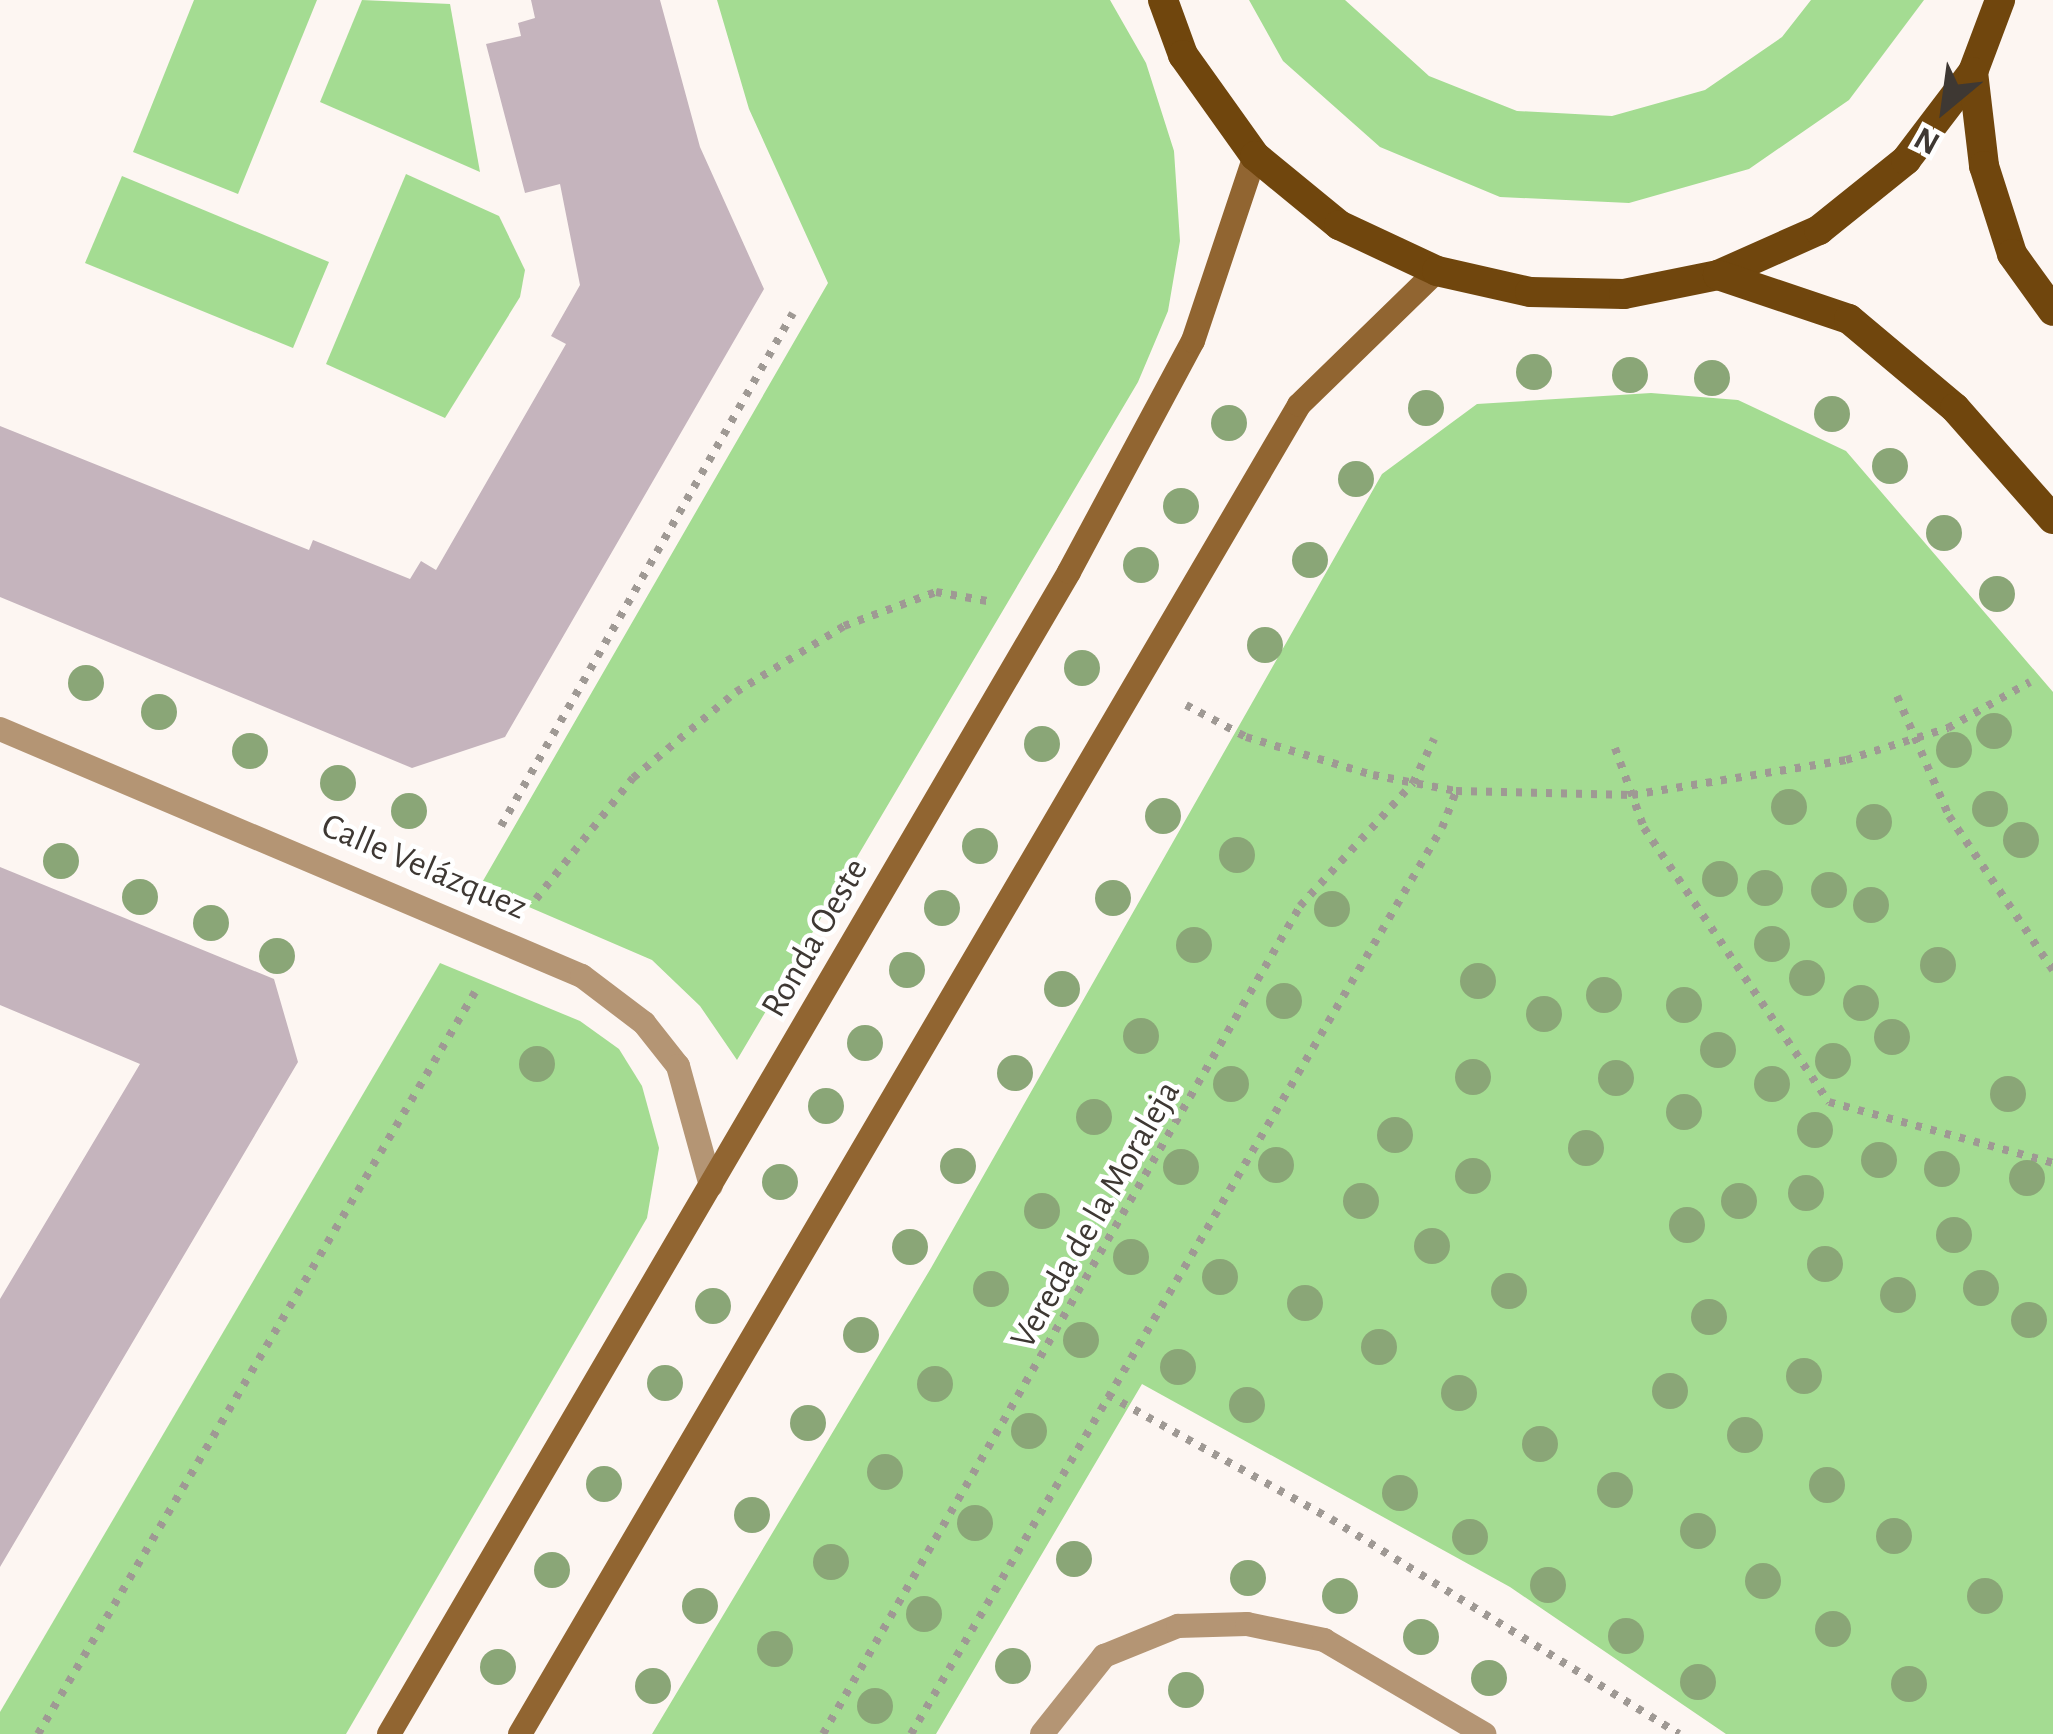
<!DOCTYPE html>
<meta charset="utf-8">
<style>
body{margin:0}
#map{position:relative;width:2053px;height:1734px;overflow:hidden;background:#fdf6f2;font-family:"Alegreya Sans",sans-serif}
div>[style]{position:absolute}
.green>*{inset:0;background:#a4dc92}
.building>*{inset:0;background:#c5b4bd}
.path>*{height:8px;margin-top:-4px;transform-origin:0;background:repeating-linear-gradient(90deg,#9f9994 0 6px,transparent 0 15px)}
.street>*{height:24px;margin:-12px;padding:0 12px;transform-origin:12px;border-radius:12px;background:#b49574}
.secondary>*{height:24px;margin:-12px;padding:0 12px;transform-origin:12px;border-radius:12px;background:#916531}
.primary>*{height:30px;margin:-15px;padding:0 15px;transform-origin:15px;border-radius:15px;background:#70460d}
.trees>*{width:36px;height:36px;margin:-18px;border-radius:50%;background:#8aa677}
span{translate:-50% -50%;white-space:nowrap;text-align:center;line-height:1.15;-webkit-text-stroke:9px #fff;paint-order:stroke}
.street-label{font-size:36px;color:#3e3833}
.north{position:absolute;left:1885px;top:48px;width:120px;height:120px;-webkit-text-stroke:9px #fff;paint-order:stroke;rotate:209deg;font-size:33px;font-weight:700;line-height:48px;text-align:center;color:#3e3833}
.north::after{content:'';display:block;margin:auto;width:42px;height:54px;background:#3e3833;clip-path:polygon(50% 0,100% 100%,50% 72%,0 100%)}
</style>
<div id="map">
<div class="green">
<div style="clip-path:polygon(194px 0,317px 0,238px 194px,133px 152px)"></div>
<div style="clip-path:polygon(362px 0,450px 4px,480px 172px,320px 102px)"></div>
<div style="clip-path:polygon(717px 0,1110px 0,1146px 63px,1174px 151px,1180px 241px,1168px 311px,1138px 382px,737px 1060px,700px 1006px,652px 960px,480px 886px,828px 283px,749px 109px)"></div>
<div style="clip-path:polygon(1249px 0,1345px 0,1429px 76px,1517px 111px,1612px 116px,1705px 90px,1782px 37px,1811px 0,1924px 0,1849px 100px,1749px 169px,1629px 203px,1500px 197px,1380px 147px,1283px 61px)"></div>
<div style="clip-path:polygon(406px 174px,499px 216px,525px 270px,520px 297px,445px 418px,326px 364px)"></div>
<div style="clip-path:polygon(122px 176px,329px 262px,293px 348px,85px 263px)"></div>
<div style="clip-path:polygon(1651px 393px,1738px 400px,1846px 451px,2053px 692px,2053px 1734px,1726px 1734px,1510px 1587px,1142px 1384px,936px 1734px,652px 1734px,931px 1268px,1382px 474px,1477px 404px)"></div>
<div style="clip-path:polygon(440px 963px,580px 1021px,619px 1049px,642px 1086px,659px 1148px,647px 1218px,346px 1734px,0 1734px,0 1712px)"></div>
</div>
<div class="building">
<div style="clip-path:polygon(531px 0,660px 0,700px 147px,764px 289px,505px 737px,412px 768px,0 597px,0 426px,309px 550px,313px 540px,410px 579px,421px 561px,436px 570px,566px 344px,551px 336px,580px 285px,560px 184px,525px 193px,486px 44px,521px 36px,518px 23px,535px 18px)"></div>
<div style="clip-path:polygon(0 867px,274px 979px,298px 1062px,0 1567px,0 1299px,140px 1064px,0 1005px)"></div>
</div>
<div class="path">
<div style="left:1897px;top:696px;width:131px;rotate:66.6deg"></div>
<div style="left:1949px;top:816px;width:186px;rotate:56deg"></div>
<div style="left:1186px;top:705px;width:68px;rotate:28.1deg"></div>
<div style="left:1246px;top:737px;width:133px;rotate:16.7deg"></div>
<div style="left:1373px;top:775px;width:85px;rotate:10.9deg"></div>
<div style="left:1456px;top:791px;width:176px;rotate:1.3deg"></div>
<div style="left:1632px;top:795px;width:217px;rotate:-9.3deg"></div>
<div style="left:1846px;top:760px;width:107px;rotate:-17.4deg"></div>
<div style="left:1948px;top:728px;width:94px;rotate:-29.3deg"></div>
<div style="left:1615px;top:748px;width:85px;rotate:70.1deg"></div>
<div style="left:1644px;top:828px;width:331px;rotate:56deg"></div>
<div style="left:1829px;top:1102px;width:232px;rotate:15.2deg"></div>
<div style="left:501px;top:826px;width:590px;rotate:-60.35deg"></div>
<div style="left:536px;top:899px;width:155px;rotate:-51.3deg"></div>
<div style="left:633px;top:778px;width:134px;rotate:-39.9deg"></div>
<div style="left:736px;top:692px;width:127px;rotate:-31.4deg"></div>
<div style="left:844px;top:626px;width:98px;rotate:-20.3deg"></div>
<div style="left:936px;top:592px;width:52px;rotate:10deg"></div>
<div style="left:1108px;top:1395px;width:255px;rotate:29.1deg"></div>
<div style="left:1331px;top:1519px;width:409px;rotate:31.7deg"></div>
<div style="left:38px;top:1734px;width:861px;rotate:-59.5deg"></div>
<div style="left:823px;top:1734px;width:956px;rotate:-60.05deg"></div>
<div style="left:1300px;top:906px;width:167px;rotate:-47.4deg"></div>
<div style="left:1413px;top:783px;width:49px;rotate:-64.5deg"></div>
<div style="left:911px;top:1734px;width:1050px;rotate:-59.63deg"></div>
<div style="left:1442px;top:828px;width:40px;rotate:-69deg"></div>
</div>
<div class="street">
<div style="left:0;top:729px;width:632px;rotate:23deg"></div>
<div style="left:582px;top:976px;width:78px;rotate:37.2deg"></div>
<div style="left:644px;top:1023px;width:55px;rotate:51.7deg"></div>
<div style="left:678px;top:1066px;width:124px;rotate:74.6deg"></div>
<div style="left:1042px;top:1734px;width:100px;rotate:-51.5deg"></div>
<div style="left:1104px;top:1656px;width:80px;rotate:-22.1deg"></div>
<div style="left:1178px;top:1626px;width:69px;rotate:-1.7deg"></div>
<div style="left:1247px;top:1624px;width:79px;rotate:11.7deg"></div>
<div style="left:1324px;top:1640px;width:186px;rotate:30.4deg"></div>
</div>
<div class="secondary">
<div style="left:389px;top:1734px;width:1346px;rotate:-59.66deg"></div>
<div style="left:1069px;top:572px;width:262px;rotate:-61.8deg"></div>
<div style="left:1193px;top:341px;width:195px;rotate:-71.5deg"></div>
<div style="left:520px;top:1734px;width:1540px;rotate:-59.62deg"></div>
<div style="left:1299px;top:405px;width:192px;rotate:-44.2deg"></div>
</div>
<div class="primary">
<div style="left:1163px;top:0;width:59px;rotate:70deg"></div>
<div style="left:1183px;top:55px;width:124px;rotate:54.5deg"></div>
<div style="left:1255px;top:156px;width:109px;rotate:39.4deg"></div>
<div style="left:1339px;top:225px;width:108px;rotate:25.1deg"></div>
<div style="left:1437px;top:271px;width:95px;rotate:12.7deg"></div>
<div style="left:1530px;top:292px;width:94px;rotate:1.2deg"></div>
<div style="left:1624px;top:294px;width:96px;rotate:-11.4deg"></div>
<div style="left:1718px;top:275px;width:111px;rotate:-24deg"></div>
<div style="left:1819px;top:230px;width:112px;rotate:-38.8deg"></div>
<div style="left:1906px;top:160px;width:111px;rotate:-52.7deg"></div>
<div style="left:1973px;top:72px;width:77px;rotate:-69.4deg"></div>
<div style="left:1973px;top:72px;width:95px;rotate:83.3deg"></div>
<div style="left:1984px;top:166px;width:92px;rotate:72.3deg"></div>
<div style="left:2012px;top:254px;width:70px;rotate:54.3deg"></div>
<div style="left:1718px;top:275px;width:138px;rotate:18.6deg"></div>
<div style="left:1849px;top:319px;width:138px;rotate:40deg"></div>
<div style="left:1955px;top:408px;width:148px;rotate:48.6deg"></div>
</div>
<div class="trees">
<div style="left:1534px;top:372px"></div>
<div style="left:1630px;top:375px"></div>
<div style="left:1712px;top:378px"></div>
<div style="left:1426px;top:408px"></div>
<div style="left:1832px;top:414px"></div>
<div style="left:1229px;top:423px"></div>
<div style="left:1890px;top:466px"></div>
<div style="left:1356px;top:479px"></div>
<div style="left:1181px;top:506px"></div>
<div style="left:1944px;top:533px"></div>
<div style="left:1310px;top:560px"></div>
<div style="left:1141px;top:565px"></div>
<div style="left:1997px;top:594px"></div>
<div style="left:1265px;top:645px"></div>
<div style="left:1082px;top:668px"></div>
<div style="left:86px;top:683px"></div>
<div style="left:159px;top:712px"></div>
<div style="left:1994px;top:731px"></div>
<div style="left:1042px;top:744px"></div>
<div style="left:1954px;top:750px"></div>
<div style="left:250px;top:751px"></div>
<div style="left:338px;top:783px"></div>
<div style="left:1789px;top:807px"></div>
<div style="left:1990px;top:809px"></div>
<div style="left:409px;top:811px"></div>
<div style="left:1163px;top:816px"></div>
<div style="left:1874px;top:822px"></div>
<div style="left:2021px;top:840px"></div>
<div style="left:980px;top:846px"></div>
<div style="left:1237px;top:855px"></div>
<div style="left:61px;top:861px"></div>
<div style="left:1720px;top:879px"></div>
<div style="left:1765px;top:888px"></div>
<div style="left:1829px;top:890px"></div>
<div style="left:140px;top:897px"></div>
<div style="left:1113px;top:898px"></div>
<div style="left:1871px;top:905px"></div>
<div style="left:942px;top:908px"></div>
<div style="left:1332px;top:909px"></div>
<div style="left:211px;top:923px"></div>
<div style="left:1772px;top:944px"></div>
<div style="left:1194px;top:945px"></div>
<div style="left:277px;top:956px"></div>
<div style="left:1938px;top:965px"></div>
<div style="left:907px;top:970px"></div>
<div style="left:1807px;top:978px"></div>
<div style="left:1478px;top:981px"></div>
<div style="left:1062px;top:989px"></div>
<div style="left:1604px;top:995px"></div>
<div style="left:1284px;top:1001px"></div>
<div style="left:1861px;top:1003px"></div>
<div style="left:1684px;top:1005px"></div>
<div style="left:1544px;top:1014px"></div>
<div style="left:1141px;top:1036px"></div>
<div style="left:1892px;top:1037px"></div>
<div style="left:865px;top:1043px"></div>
<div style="left:1718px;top:1050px"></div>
<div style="left:1833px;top:1061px"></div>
<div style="left:537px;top:1064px"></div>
<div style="left:1015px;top:1073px"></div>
<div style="left:1473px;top:1077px"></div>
<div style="left:1616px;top:1078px"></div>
<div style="left:1231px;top:1084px"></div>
<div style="left:1772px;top:1084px"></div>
<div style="left:2008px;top:1094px"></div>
<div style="left:826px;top:1106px"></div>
<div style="left:1684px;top:1112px"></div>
<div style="left:1094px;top:1117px"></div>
<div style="left:1815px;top:1130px"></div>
<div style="left:1395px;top:1135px"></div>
<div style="left:1586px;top:1148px"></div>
<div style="left:1879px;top:1160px"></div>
<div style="left:1276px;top:1165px"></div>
<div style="left:958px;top:1166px"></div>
<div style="left:1181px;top:1167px"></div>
<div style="left:1942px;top:1169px"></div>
<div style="left:1473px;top:1176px"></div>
<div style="left:2027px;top:1178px"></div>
<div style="left:780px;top:1182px"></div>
<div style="left:1806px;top:1193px"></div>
<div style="left:1361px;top:1201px"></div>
<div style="left:1739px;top:1201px"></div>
<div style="left:1042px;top:1211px"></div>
<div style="left:1687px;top:1225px"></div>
<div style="left:1954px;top:1235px"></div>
<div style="left:1432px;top:1246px"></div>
<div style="left:910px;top:1247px"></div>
<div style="left:1131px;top:1257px"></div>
<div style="left:1825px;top:1264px"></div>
<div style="left:1220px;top:1277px"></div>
<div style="left:1981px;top:1288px"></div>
<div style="left:991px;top:1289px"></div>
<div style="left:1509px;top:1291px"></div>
<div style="left:1898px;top:1295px"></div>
<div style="left:1305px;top:1303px"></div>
<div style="left:713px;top:1306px"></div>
<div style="left:1709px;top:1317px"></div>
<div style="left:2029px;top:1320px"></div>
<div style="left:861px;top:1335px"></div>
<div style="left:1081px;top:1340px"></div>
<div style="left:1379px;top:1347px"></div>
<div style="left:1178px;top:1367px"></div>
<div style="left:1804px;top:1376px"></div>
<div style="left:665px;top:1383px"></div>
<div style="left:935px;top:1384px"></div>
<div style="left:1670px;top:1391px"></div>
<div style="left:1459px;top:1393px"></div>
<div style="left:1247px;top:1405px"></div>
<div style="left:808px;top:1423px"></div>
<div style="left:1029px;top:1431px"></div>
<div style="left:1745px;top:1435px"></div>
<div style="left:1540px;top:1444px"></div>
<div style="left:885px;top:1472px"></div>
<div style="left:604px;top:1484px"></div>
<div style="left:1827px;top:1485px"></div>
<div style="left:1615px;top:1490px"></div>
<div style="left:1400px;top:1493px"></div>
<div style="left:752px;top:1515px"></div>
<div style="left:975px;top:1523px"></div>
<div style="left:1698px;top:1531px"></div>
<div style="left:1894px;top:1536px"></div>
<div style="left:1470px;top:1537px"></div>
<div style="left:1074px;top:1559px"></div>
<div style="left:831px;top:1562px"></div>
<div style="left:552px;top:1570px"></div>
<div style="left:1248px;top:1578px"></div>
<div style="left:1763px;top:1581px"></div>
<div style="left:1548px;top:1585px"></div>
<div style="left:1340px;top:1596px"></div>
<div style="left:1985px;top:1596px"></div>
<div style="left:700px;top:1606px"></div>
<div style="left:924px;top:1614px"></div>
<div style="left:1833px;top:1629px"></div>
<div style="left:1626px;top:1636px"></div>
<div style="left:1421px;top:1637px"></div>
<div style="left:775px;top:1649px"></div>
<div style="left:1013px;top:1666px"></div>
<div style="left:498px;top:1667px"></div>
<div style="left:1489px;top:1678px"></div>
<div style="left:1698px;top:1682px"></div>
<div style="left:1909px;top:1684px"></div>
<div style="left:653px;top:1686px"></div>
<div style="left:1186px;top:1690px"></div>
<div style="left:875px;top:1706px"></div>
</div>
<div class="street-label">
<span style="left:424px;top:867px;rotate:23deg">Calle Velázquez</span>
<span style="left:815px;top:938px;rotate:-60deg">Ronda Oeste</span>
<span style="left:1096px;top:1215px;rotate:-60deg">Vereda de la Moraleja</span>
</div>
<div class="north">N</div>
</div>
